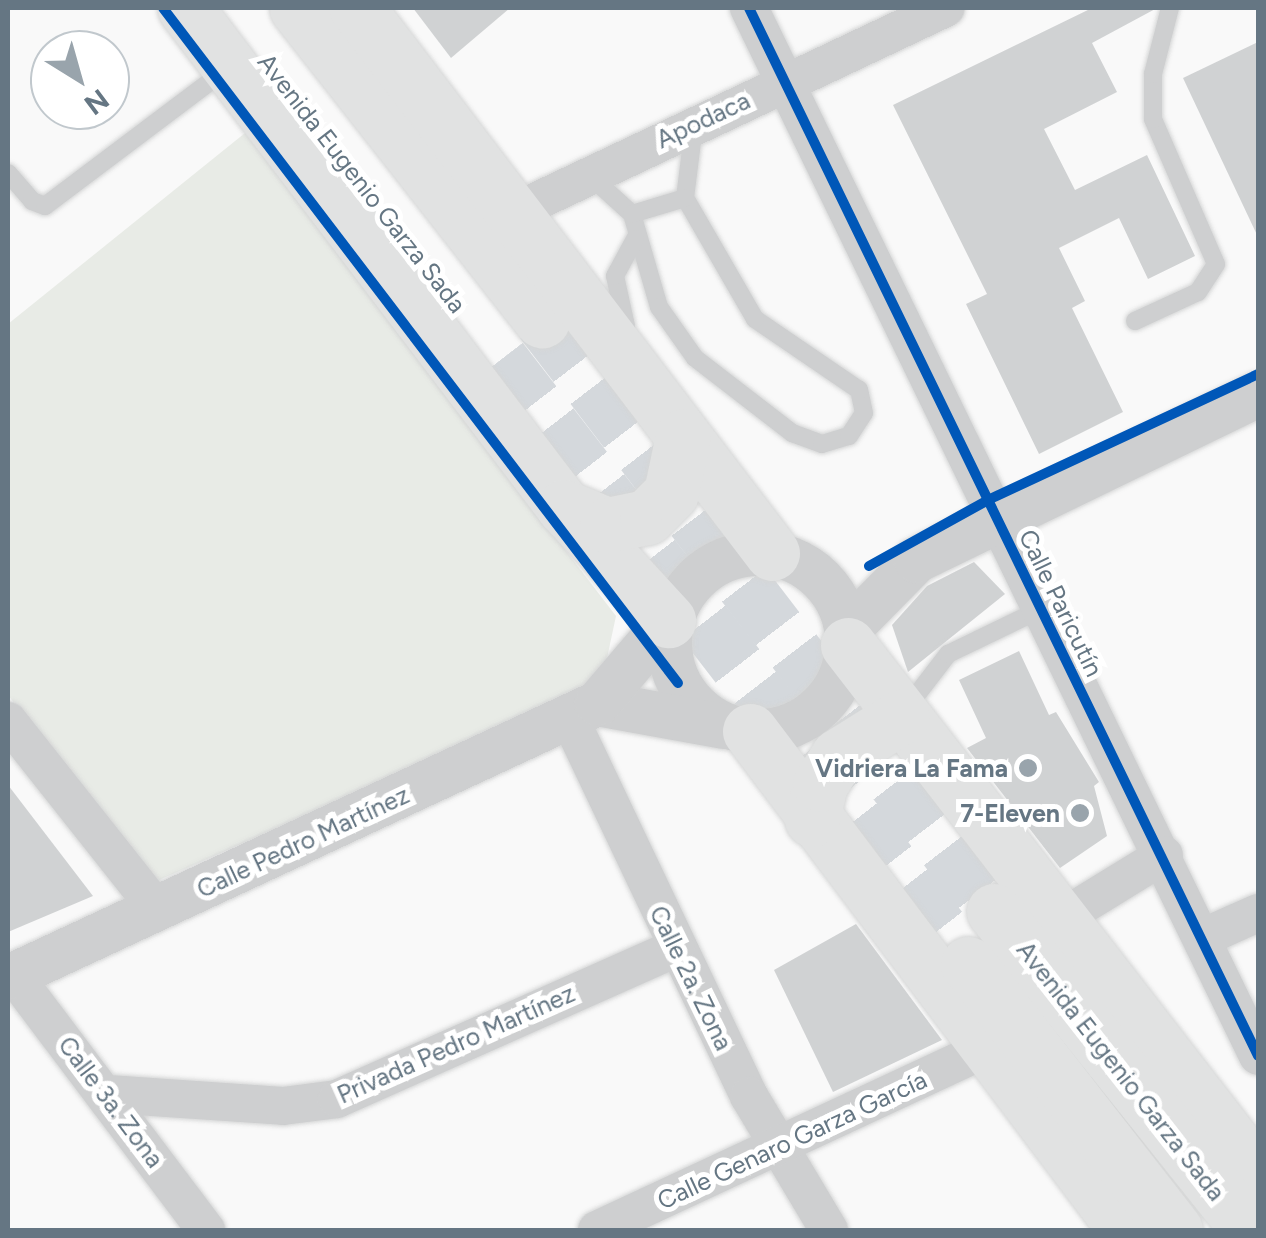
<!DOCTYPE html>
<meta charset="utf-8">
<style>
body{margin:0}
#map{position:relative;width:1266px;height:1238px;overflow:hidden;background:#f9f9f9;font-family:Figtree,sans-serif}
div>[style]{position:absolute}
.green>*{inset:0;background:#e8ebe6}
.building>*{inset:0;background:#d0d2d3}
.trunk-tunnel>*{height:55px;margin-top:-27.5px;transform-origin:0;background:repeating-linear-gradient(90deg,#d4d8dc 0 55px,transparent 0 83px)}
.roads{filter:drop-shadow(0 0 2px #d5d6d6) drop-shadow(0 0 2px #d5d6d6)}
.service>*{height:18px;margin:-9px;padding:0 9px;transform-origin:9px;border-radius:9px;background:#cecfd0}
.minor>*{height:38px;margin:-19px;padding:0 19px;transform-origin:19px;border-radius:19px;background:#cecfd0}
.tertiary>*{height:45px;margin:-22.5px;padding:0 22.5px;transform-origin:22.5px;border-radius:22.5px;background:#cecfd0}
.tertiary>.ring{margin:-22.5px;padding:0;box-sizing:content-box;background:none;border:45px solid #cecfd0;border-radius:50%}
.trunk>*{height:55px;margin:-27.5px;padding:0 27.5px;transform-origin:27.5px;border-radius:27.5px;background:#e1e2e2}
.cycleway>*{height:10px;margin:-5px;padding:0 5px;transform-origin:5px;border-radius:5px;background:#0057b8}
.dots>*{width:28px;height:28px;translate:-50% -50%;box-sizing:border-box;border:5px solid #fff;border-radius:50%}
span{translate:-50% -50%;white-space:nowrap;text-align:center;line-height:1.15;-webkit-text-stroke:10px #fff;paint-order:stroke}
.street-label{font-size:25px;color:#657683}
.poi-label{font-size:25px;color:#657683;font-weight:700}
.right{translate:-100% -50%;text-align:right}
.frame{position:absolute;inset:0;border:10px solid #657683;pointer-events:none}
.north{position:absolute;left:30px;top:30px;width:100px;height:100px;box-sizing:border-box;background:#fff;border:2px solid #c1c8cd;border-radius:50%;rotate:143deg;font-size:28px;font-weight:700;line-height:40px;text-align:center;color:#657683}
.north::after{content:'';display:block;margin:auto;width:35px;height:45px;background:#99a4ac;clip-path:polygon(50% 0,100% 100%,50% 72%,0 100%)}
</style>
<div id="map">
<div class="green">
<div style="clip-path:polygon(245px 133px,616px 616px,601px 686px,150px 884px,8px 695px,8px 324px)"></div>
</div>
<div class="building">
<div style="clip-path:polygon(413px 8px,510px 8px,451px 58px)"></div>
<div style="clip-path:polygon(1092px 8px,1157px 8px,1092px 43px,1117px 92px,1044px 129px,1075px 190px,1147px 155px,1195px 256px,1148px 279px,1119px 218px,1059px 248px,1085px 301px,1072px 308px,1123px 412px,1039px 454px,966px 304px,987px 294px,893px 105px)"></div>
<div style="clip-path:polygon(1258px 42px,1258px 237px,1183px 78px)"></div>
<div style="clip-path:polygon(974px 562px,1005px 594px,908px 672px,892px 625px,927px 586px)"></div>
<div style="clip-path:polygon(1019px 651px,1049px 715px,1056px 712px,1099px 782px,1094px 786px,1107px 836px,1060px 868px,967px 748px,986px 738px,959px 680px)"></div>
<div style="clip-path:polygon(8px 785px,93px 896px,8px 932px)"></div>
<div style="clip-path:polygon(856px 924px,942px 1040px,833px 1092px,774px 970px)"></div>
</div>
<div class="trunk-tunnel">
<div style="left:542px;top:321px;width:743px;rotate:52.54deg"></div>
<div style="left:501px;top:359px;width:741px;rotate:52.34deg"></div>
</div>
<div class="roads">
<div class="service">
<div style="left:8px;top:173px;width:37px;rotate:49deg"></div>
<div style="left:32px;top:201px;width:14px;rotate:21deg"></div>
<div style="left:45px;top:206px;width:228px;rotate:-37deg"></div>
<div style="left:589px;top:175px;width:58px;rotate:42.2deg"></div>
<div style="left:632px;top:214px;width:97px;rotate:73.8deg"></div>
<div style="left:659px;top:307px;width:62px;rotate:54.8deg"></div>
<div style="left:695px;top:358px;width:123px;rotate:37.7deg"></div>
<div style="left:792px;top:433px;width:32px;rotate:20deg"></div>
<div style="left:822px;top:444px;width:28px;rotate:-17deg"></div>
<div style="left:849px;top:436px;width:27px;rotate:-57deg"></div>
<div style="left:864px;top:413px;width:24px;rotate:-102deg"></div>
<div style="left:859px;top:390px;width:126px;rotate:-145.7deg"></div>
<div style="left:755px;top:319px;width:140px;rotate:-120deg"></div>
<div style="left:685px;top:198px;width:73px;rotate:-82.9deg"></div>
<div style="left:632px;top:214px;width:55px;rotate:-16.8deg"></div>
<div style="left:1135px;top:321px;width:69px;rotate:-24.7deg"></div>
<div style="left:1198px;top:292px;width:33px;rotate:-57deg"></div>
<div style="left:1216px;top:264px;width:158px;rotate:-113.5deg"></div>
<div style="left:1153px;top:119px;width:45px;rotate:-90deg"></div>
<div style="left:1153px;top:74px;width:68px;rotate:-75.6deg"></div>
<div style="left:626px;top:326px;width:51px;rotate:-102.4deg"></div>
<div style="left:615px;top:276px;width:42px;rotate:-61.6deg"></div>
<div style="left:905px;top:710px;width:71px;rotate:-52.5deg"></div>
<div style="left:948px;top:654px;width:103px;rotate:-25.8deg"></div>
</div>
<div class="minor">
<div style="left:749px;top:8px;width:1165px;rotate:64.09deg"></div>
<div style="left:516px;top:211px;width:475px;rotate:-25.3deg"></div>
<div style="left:569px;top:717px;width:420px;rotate:64.6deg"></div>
<div style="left:749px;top:1096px;width:156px;rotate:59.2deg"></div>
<div style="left:8px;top:721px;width:241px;rotate:51.6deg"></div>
<div style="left:1060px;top:919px;width:122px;rotate:-31.6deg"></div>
<div style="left:1204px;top:937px;width:59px;rotate:-24deg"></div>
<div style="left:13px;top:974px;width:321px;rotate:53deg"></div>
<div style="left:108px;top:1094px;width:175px;rotate:3.9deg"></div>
<div style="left:283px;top:1106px;width:54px;rotate:-7.4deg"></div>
<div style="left:337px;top:1099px;width:371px;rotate:-24deg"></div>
<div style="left:597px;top:1230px;width:429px;rotate:-25deg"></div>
</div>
<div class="tertiary">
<div class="ring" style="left:669px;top:553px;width:133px;height:133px"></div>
<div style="left:847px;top:630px;width:98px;rotate:-45.4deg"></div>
<div style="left:916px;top:560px;width:380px;rotate:-25.9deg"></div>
<div style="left:597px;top:703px;width:128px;rotate:10.3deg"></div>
<div style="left:8px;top:977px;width:650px;rotate:-24.95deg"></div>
<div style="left:597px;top:703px;width:109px;rotate:-49.5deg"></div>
</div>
<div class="trunk">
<div style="left:185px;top:8px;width:627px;rotate:52.78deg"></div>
<div style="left:564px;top:507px;width:154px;rotate:47.4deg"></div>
<div style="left:297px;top:8px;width:397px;rotate:51.9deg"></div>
<div style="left:357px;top:8px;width:685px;rotate:52.71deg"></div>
<div style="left:564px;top:507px;width:47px;rotate:22.7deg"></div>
<div style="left:607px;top:525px;width:41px;rotate:-11.3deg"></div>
<div style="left:647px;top:517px;width:34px;rotate:-45deg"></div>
<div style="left:671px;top:493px;width:58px;rotate:-78.1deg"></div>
<div style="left:848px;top:645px;width:670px;rotate:52.28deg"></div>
<div style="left:750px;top:731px;width:625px;rotate:53deg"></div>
<div style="left:812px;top:819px;width:36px;rotate:-77deg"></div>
<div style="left:820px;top:784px;width:33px;rotate:-57deg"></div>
<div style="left:838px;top:756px;width:75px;rotate:-32deg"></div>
<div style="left:994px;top:911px;width:408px;rotate:51.4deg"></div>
<div style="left:968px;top:964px;width:337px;rotate:52.1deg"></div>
</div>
</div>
<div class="cycleway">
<div style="left:163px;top:8px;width:849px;rotate:52.66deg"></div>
<div style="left:749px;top:8px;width:1165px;rotate:64.09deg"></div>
<div style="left:869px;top:566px;width:136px;rotate:-29deg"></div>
<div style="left:988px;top:500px;width:298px;rotate:-25deg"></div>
</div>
<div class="dots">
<div style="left:1028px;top:768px;background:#99a4ac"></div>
<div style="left:1080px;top:813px;background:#99a4ac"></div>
</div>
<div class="street-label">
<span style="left:703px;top:120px;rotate:-25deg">Apodaca</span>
<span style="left:362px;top:183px;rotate:52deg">Avenida Eugenio Garza Sada</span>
<span style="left:1061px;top:603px;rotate:64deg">Calle Paricutín</span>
<span style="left:303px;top:842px;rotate:-25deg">Calle Pedro Martínez</span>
<span style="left:691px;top:978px;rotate:64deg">Calle 2a. Zona</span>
<span style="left:456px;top:1044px;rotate:-24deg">Privada Pedro Martínez</span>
<span style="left:1121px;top:1071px;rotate:52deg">Avenida Eugenio Garza Sada</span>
<span style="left:111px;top:1102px;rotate:53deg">Calle 3a. Zona</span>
<span style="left:792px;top:1140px;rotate:-25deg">Calle Genaro Garza García</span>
</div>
<div class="poi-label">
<span class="right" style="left:1008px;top:768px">Vidriera La Fama</span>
<span class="right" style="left:1060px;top:813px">7-Eleven</span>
</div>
<div class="frame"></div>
<div class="north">N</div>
</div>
